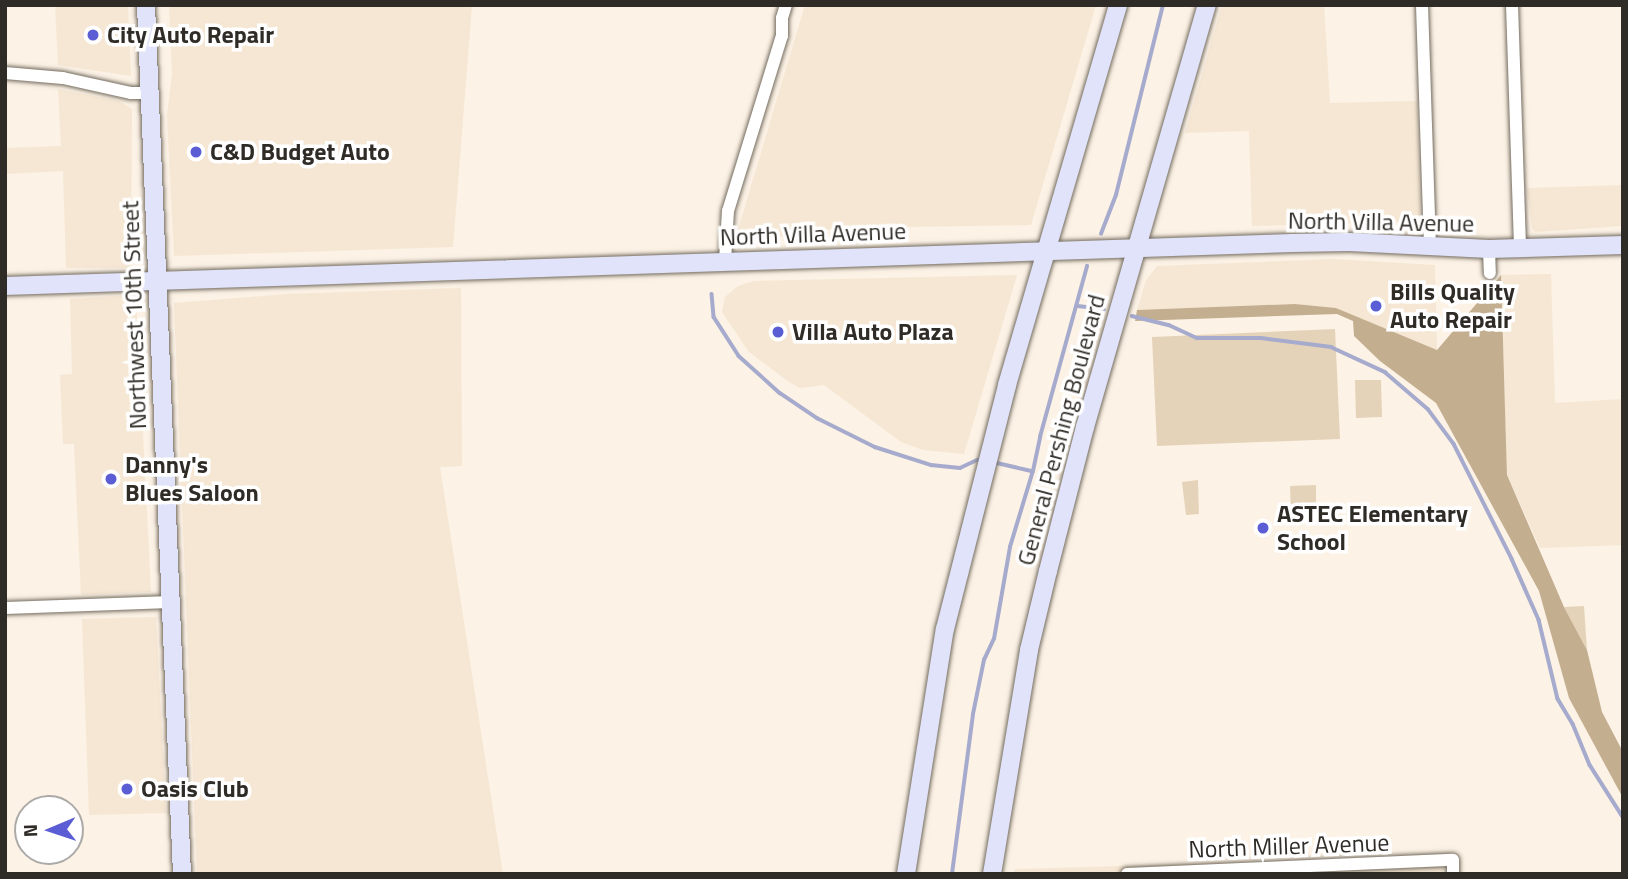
<!DOCTYPE html>
<style>
body{margin:0}
#map{position:relative;width:1628px;height:879px;overflow:hidden;background:#fcf2e5;font-family:"Titillium Web",sans-serif}
div>[style]{position:absolute}
.built>*{inset:0;background:#f5e7d3}
.green>*{inset:0;background:#e5d3b9}
.forest>*{inset:0;background:#c4ae90}
.stream>*{height:3.5px;margin:-1.75px;padding:0 1.75px;transform-origin:1.75px;border-radius:1.75px;background:#a6abcd}
.roads{filter:drop-shadow(0 0 2px #746c60) drop-shadow(0 0 2px #746c60)}
.street>*{height:12px;margin:-6px;padding:0 6px;transform-origin:6px;border-radius:6px;background:#fff}
.secondary>*{height:18px;margin:-9px;padding:0 9px;transform-origin:9px;border-radius:9px;background:#e0e3f9}
.dots>*{width:19px;height:19px;translate:-50% -50%;box-sizing:border-box;border:4px solid #fff;border-radius:50%}
span{translate:-50% -50%;white-space:nowrap;text-align:center;line-height:1.15;-webkit-text-stroke:7px #fff;paint-order:stroke}
.poi-label{font-size:24px;color:#2f2b26;font-weight:700}
.left{translate:0 -50%;text-align:left}
.street-label{font-size:24px;color:#2f2b26}
.frame{position:absolute;inset:0;border:7px solid #2f2b26;pointer-events:none}
.north{position:absolute;left:14px;top:795px;width:70px;height:70px;box-sizing:border-box;background:#fff;border:2px solid #acaaa8;border-radius:50%;rotate:268deg;font-size:19px;font-weight:700;line-height:28px;text-align:center;color:#2f2b26}
.north::after{content:'';display:block;margin:auto;width:24px;height:32px;background:#5b5dd5;clip-path:polygon(50% 0,100% 100%,50% 72%,0 100%)}
</style>
<div id="map">
<div class="built">
<div style="clip-path:polygon(55px 5px,128px 5px,131px 76px,58px 65px)"></div>
<div style="clip-path:polygon(169px 5px,472px 5px,453px 247px,174px 256px,167px 115px,172px 74px)"></div>
<div style="clip-path:polygon(805px 5px,1096px 5px,1031px 225px,839px 228px,747px 242px,738px 231px,742px 216px)"></div>
<div style="clip-path:polygon(1222px 5px,1324px 5px,1330px 103px,1417px 101px,1420px 215px,1412px 222px,1252px 226px,1249px 131px,1185px 133px)"></div>
<div style="clip-path:polygon(58px 89px,119px 101px,132px 109px,131px 268px,66px 268px,63px 171px,5px 174px,5px 148px,61px 146px)"></div>
<div style="clip-path:polygon(1623px 185px,1623px 226px,1535px 232px,1532px 228px,1527px 188px)"></div>
<div style="clip-path:polygon(1334px 259px,1435px 265px,1437px 350px,1336px 308px,1295px 304px,1137px 310px,1146px 280px,1157px 266px)"></div>
<div style="clip-path:polygon(1551px 274px,1555px 403px,1623px 399px,1623px 545px,1540px 548px,1507px 475px,1501px 275px)"></div>
<div style="clip-path:polygon(1017px 275px,964px 454px,923px 450px,901px 442px,824px 385px,800px 388px,789px 382px,749px 352px,722px 312px,725px 297px,738px 286px,754px 281px)"></div>
<div style="clip-path:polygon(461px 288px,462px 466px,440px 467px,503px 874px,197px 874px,174px 303px,287px 294px)"></div>
<div style="clip-path:polygon(136px 295px,151px 592px,81px 595px,74px 444px,63px 444px,60px 375px,72px 374px,70px 299px)"></div>
<div style="clip-path:polygon(156px 617px,166px 813px,89px 815px,82px 619px)"></div>
<div style="clip-path:polygon(1443px 854px,1443px 874px,1014px 874px,1015px 869px,1298px 861px)"></div>
</div>
<div class="green">
<div style="clip-path:polygon(1335px 329px,1340px 439px,1157px 446px,1152px 337px)"></div>
<div style="clip-path:polygon(1355px 380px,1381px 380px,1382px 417px,1356px 418px)"></div>
<div style="clip-path:polygon(1198px 480px,1199px 514px,1186px 515px,1182px 482px)"></div>
<div style="clip-path:polygon(1316px 485px,1316px 511px,1291px 512px,1290px 486px)"></div>
<div style="clip-path:polygon(1584px 606px,1587px 650px,1564px 607px)"></div>
</div>
<div class="forest">
<div style="clip-path:polygon(1501px 275px,1507px 475px,1564px 607px,1587px 650px,1602px 712px,1623px 752px,1623px 798px,1569px 698px,1539px 591px,1436px 403px,1380px 361px,1354px 336px,1353px 321px,1337px 314px,1135px 321px,1137px 310px,1295px 304px,1336px 308px,1437px 350px)"></div>
</div>
<div class="stream">
<div style="left:1101px;top:234px;width:42px;rotate:-69deg"></div>
<div style="left:1116px;top:195px;width:196px;rotate:-76.1deg"></div>
<div style="left:712px;top:294px;width:23px;rotate:85deg"></div>
<div style="left:714px;top:317px;width:46px;rotate:57.3deg"></div>
<div style="left:739px;top:356px;width:55px;rotate:42.1deg"></div>
<div style="left:780px;top:393px;width:45px;rotate:34deg"></div>
<div style="left:817px;top:418px;width:65px;rotate:26.6deg"></div>
<div style="left:875px;top:447px;width:59px;rotate:17.8deg"></div>
<div style="left:931px;top:465px;width:29px;rotate:6deg"></div>
<div style="left:960px;top:468px;width:19px;rotate:-25deg"></div>
<div style="left:1078px;top:306px;width:26px;rotate:7deg"></div>
<div style="left:1132px;top:316px;width:38px;rotate:14deg"></div>
<div style="left:1169px;top:325px;width:31px;rotate:25deg"></div>
<div style="left:1197px;top:338px;width:64px"></div>
<div style="left:1261px;top:338px;width:71px;rotate:7.3deg"></div>
<div style="left:1331px;top:347px;width:60px;rotate:24.8deg"></div>
<div style="left:1385px;top:372px;width:57px;rotate:40.7deg"></div>
<div style="left:1428px;top:409px;width:44px;rotate:53.4deg"></div>
<div style="left:1454px;top:444px;width:129px;rotate:63.2deg"></div>
<div style="left:1512px;top:559px;width:67px;rotate:66.1deg"></div>
<div style="left:1539px;top:620px;width:81px;rotate:76.5deg"></div>
<div style="left:1558px;top:699px;width:29px;rotate:59deg"></div>
<div style="left:1573px;top:724px;width:44px;rotate:67.5deg"></div>
<div style="left:1590px;top:765px;width:62px;rotate:57.6deg"></div>
<div style="left:997px;top:463px;width:37px;rotate:13deg"></div>
<div style="left:952px;top:874px;width:161px;rotate:-82.5deg"></div>
<div style="left:973px;top:714px;width:55px;rotate:-78.5deg"></div>
<div style="left:984px;top:660px;width:23px;rotate:-65deg"></div>
<div style="left:994px;top:639px;width:93px;rotate:-80.1deg"></div>
<div style="left:1010px;top:547px;width:79px;rotate:-73.2deg"></div>
<div style="left:1033px;top:471px;width:35px;rotate:-78deg"></div>
<div style="left:1040px;top:437px;width:177px;rotate:-74.6deg"></div>
</div>
<div class="roads">
<div class="street">
<div style="left:1422px;top:5px;width:241px;rotate:88.1deg"></div>
<div style="left:1512px;top:5px;width:244px;rotate:88.1deg"></div>
<div style="left:5px;top:73px;width:58px;rotate:4.9deg"></div>
<div style="left:63px;top:78px;width:70px;rotate:12.4deg"></div>
<div style="left:131px;top:93px;width:18px"></div>
<div style="left:1489px;top:249px;width:24px;rotate:88deg"></div>
<div style="left:725px;top:261px;width:50px;rotate:-86.6deg"></div>
<div style="left:728px;top:211px;width:183px;rotate:-72.9deg"></div>
<div style="left:782px;top:36px;width:18px;rotate:-90deg"></div>
<div style="left:782px;top:18px;width:14px;rotate:-73deg"></div>
<div style="left:5px;top:608px;width:166px;rotate:-2.1deg"></div>
<div style="left:1127px;top:874px;width:326px;rotate:-2.5deg"></div>
<div style="left:1453px;top:860px;width:14px;rotate:90deg"></div>
</div>
<div class="secondary">
<div style="left:146px;top:5px;width:870px;rotate:87.63deg"></div>
<div style="left:5px;top:286px;width:1288px;rotate:-1.91deg"></div>
<div style="left:1292px;top:243px;width:57px;rotate:-1deg"></div>
<div style="left:1349px;top:242px;width:140px;rotate:2.9deg"></div>
<div style="left:1489px;top:249px;width:134px;rotate:-1.7deg"></div>
<div style="left:906px;top:874px;width:248px;rotate:-81deg"></div>
<div style="left:945px;top:629px;width:252px;rotate:-75.7deg"></div>
<div style="left:1007px;top:385px;width:396px;rotate:-73.7deg"></div>
<div style="left:992px;top:874px;width:227px;rotate:-80.6deg"></div>
<div style="left:1029px;top:650px;width:81px;rotate:-76.5deg"></div>
<div style="left:1048px;top:571px;width:149px;rotate:-75.6deg"></div>
<div style="left:1085px;top:427px;width:439px;rotate:-73.9deg"></div>
</div>
</div>
<div class="dots">
<div style="left:93px;top:35px;background:#5b5dd5"></div>
<div style="left:196px;top:152px;background:#5b5dd5"></div>
<div style="left:1376px;top:306px;background:#5b5dd5"></div>
<div style="left:778px;top:332px;background:#5b5dd5"></div>
<div style="left:111px;top:479px;background:#5b5dd5"></div>
<div style="left:1263px;top:528px;background:#5b5dd5"></div>
<div style="left:127px;top:789px;background:#5b5dd5"></div>
</div>
<div class="poi-label">
<span class="left" style="left:107px;top:35px">City Auto Repair</span>
<span class="left" style="left:210px;top:152px">C&amp;D Budget Auto</span>
<span class="left" style="left:1390px;top:306px">Bills Quality<br>Auto Repair</span>
<span class="left" style="left:792px;top:332px">Villa Auto Plaza</span>
<span class="left" style="left:125px;top:479px">Danny's<br>Blues Saloon</span>
<span class="left" style="left:1277px;top:528px">ASTEC Elementary<br>School</span>
<span class="left" style="left:141px;top:789px">Oasis Club</span>
</div>
<div class="street-label">
<span style="left:1381px;top:222px;rotate:1deg">North Villa Avenue</span>
<span style="left:813px;top:234px;rotate:-2deg">North Villa Avenue</span>
<span style="left:134px;top:315px;rotate:-92deg">Northwest 10th Street</span>
<span style="left:1061px;top:430px;rotate:-75deg">General Pershing Boulevard</span>
<span style="left:1289px;top:846px;rotate:-2deg">North Miller Avenue</span>
</div>
<div class="frame"></div>
<div class="north">N</div>
</div>
